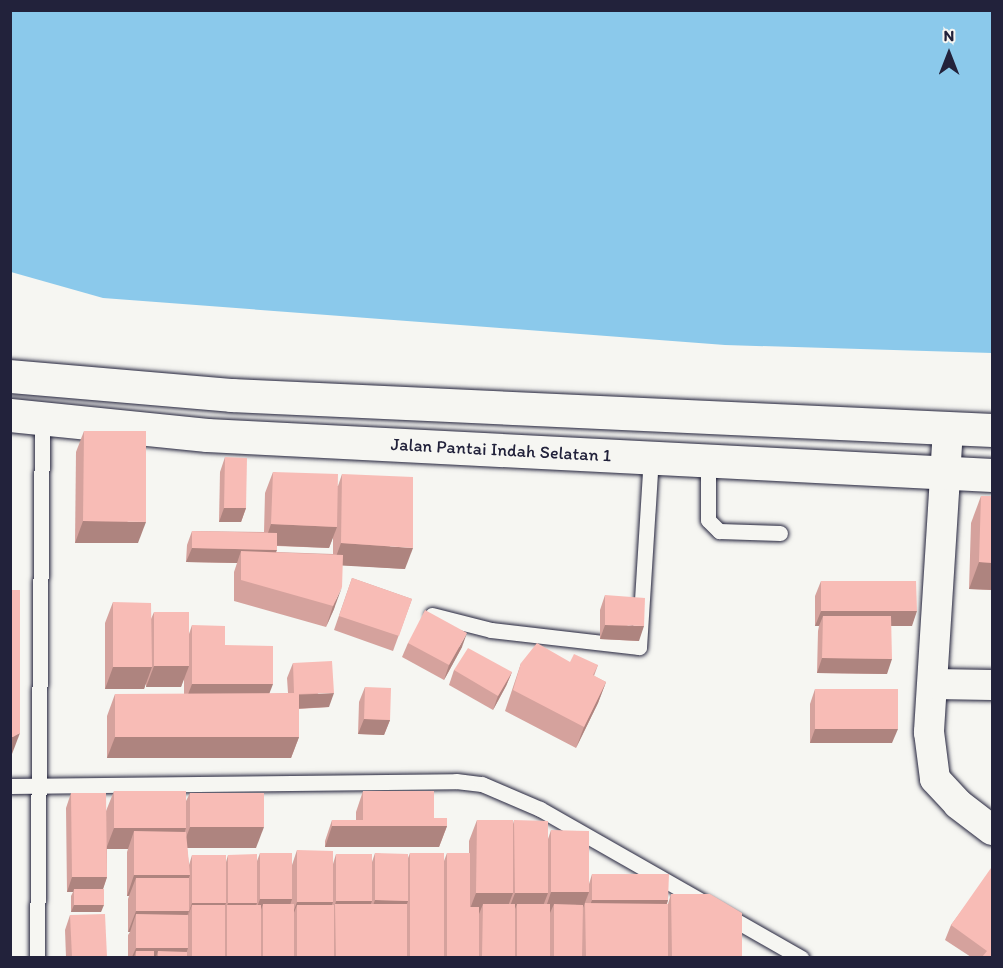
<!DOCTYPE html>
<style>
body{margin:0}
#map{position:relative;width:1003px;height:968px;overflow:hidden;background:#f6f6f2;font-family:Itim,sans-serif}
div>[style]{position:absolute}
.water>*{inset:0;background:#8bc9eb}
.roads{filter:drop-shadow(0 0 2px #22223b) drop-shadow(0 0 2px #22223b)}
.service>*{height:15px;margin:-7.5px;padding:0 7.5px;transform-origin:7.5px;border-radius:7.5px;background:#f6f6f2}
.minor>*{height:30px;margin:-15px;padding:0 15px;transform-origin:15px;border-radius:15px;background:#f6f6f2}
.tertiary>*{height:33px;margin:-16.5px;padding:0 16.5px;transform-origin:16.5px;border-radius:16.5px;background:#f6f6f2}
.wall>*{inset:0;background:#d5a29d}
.shaded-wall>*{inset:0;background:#ae847f}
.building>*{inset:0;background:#f8bcb6}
span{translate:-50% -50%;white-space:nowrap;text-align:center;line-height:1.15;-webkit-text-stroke:4.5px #f6f6f2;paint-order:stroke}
.street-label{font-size:18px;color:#22223b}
.frame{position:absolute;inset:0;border:12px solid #22223b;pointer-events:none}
.north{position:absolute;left:919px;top:24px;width:60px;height:60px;-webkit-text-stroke:4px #f6f6f2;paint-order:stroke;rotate:0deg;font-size:16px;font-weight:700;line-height:24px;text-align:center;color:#22223b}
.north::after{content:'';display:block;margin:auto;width:21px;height:27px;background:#22223b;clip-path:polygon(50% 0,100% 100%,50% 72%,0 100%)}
</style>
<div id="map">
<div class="water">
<div style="clip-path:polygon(10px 11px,992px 11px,992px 353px,725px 345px,103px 298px,11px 272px)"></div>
</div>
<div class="roads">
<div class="service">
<div style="left:708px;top:461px;width:59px;rotate:90deg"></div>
<div style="left:708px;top:520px;width:16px;rotate:45deg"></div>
<div style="left:719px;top:531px;width:61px;rotate:1.9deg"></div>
<div style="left:432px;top:615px;width:61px;rotate:14.3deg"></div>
<div style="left:491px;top:630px;width:149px;rotate:6.6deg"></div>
<div style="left:639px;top:647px;width:189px;rotate:-86.4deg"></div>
<div style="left:10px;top:786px;width:446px;rotate:-0.6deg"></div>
<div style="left:456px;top:781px;width:26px;rotate:7deg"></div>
<div style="left:482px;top:784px;width:63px;rotate:23.3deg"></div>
<div style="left:540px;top:809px;width:301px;rotate:29.7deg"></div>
<div style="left:37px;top:958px;width:540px;rotate:-89.47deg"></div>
</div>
<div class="minor">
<div style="left:948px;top:429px;width:304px;rotate:93.6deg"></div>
<div style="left:929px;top:732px;width:47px;rotate:82.7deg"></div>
<div style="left:935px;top:779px;width:34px;rotate:47deg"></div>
<div style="left:958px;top:804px;width:43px;rotate:37.4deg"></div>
<div style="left:934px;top:684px;width:58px;rotate:1deg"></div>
</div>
<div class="tertiary">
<div style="left:10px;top:376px;width:222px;rotate:4.9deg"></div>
<div style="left:231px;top:395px;width:762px;rotate:2.63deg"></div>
<div style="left:10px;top:415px;width:198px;rotate:5.8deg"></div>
<div style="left:207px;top:435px;width:786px;rotate:2.92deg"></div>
</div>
</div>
<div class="wall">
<div style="clip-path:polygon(84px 431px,138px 543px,75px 543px,76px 452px)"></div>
<div style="clip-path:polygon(225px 457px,246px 508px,241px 522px,219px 522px,220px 472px)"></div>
<div style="clip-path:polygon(evenodd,273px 472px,338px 486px,342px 474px,405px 569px,342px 565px,334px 609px,326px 627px,234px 601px,234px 572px,237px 563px,186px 562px,187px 545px,192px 531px,264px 532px,265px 493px,273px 472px,333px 537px,333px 554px,276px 552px,277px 546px,329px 548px,333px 537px)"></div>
<div style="clip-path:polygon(981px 496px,993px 496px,993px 590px,969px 589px,971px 523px)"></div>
<div style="clip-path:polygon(352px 578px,412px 599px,393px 651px,334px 630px)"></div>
<div style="clip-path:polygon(821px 581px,912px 626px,891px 626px,887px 674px,817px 673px,818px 631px,819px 626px,815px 626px,815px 596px)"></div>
<div style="clip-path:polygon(605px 595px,639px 641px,600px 639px,600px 610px)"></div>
<div style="clip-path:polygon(113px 602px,151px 619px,154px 612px,189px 634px,192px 625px,225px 645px,269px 694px,288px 693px,287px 678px,293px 663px,329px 707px,299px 709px,299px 737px,291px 758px,107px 758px,107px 716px,115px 694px,184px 694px,184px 678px,181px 687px,146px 687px,146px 682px,144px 689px,105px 689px,105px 623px)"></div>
<div style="clip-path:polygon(408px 643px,462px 647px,444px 680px,402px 657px)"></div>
<div style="clip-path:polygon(570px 662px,598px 665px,594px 676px,606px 682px,598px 703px,576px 748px,505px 711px,521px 663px)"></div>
<div style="clip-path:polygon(454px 670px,512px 672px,506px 686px,493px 710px,449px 685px)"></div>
<div style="clip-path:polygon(365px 687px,390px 720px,384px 735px,358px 734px,359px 702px)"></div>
<div style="clip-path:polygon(815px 689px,892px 743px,810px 743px,810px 704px)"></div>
<div style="clip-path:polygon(114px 791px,186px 801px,190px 793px,256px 848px,187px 848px,189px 865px,192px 855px,226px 862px,228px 855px,257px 861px,260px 853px,292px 865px,297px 850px,333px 864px,336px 854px,372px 862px,375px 853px,408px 858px,410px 853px,444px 861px,447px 853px,469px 853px,469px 841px,477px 820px,513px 824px,514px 820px,548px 839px,551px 830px,589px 884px,592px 874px,668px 900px,667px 904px,668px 904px,671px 894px,742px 957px,128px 957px,128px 935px,130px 932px,128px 932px,128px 899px,129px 896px,127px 896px,127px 852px,128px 849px,107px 849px,107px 877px,103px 889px,101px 912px,71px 912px,71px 896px,73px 892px,67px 892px,66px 808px,71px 793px,106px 811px)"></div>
<div style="clip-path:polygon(363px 791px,434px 818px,447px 826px,439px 847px,325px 847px,325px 841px,332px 820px,356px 820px,356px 812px)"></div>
<div style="clip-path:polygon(993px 869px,993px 957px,971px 957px,945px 940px,951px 925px)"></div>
<div style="clip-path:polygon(70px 915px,107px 957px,66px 957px,65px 930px)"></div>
</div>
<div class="shaded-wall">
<div style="clip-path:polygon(224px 508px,246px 508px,241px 522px,219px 522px)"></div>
<div style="clip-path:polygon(83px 521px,146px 522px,138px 543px,75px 543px)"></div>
<div style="clip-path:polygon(271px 524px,337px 527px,329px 548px,264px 545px)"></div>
<div style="clip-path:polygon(341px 543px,413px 548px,405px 569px,333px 565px)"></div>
<div style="clip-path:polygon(192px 548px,277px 550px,271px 564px,241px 551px,237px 563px,186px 562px)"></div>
<div style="clip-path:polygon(979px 562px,993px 563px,993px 590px,969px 589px)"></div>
<div style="clip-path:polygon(342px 587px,334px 609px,326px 627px,333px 606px)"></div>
<div style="clip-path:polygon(821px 611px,917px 611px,912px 626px,823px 626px,823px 616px,819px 626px,815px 626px)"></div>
<div style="clip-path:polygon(605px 625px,644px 626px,639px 641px,600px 639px)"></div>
<div style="clip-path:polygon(467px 633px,462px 647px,444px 680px,449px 665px)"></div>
<div style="clip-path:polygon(822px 658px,892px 659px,887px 674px,817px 673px)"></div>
<div style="clip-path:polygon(154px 666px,189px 666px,181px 687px,146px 687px)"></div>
<div style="clip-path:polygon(113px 667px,152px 667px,144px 689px,105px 689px)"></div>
<div style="clip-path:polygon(512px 672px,506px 686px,493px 710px,498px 696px)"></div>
<div style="clip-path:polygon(606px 682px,598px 703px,576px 748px,584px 727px)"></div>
<div style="clip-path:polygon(192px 684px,273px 684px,265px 705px,184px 705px)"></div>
<div style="clip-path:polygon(334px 693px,329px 707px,289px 709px,295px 695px)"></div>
<div style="clip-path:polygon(364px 719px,390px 720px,384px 735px,358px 734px)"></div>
<div style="clip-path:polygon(815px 729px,898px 729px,892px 743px,810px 743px)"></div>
<div style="clip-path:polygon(20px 733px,12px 754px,10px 755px,10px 737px)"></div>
<div style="clip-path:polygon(115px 737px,299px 737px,291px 758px,107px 758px)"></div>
<div style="clip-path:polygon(332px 826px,447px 826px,439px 847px,325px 847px)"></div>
<div style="clip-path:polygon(190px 827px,264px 827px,256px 848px,182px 848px)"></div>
<div style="clip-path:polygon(114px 828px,186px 828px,179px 849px,134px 831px,128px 849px,106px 849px)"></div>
<div style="clip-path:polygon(134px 875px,190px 875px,182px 896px,136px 878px,129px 896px,127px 896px)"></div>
<div style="clip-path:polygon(72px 877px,107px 877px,102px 892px,74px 889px,73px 892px,67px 892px)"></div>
<div style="clip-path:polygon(551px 892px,589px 892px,581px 913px,554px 904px,550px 913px,544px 913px)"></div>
<div style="clip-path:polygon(476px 893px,513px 893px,505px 914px,483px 904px,479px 914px,468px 914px)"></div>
<div style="clip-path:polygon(515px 893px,548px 893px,540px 914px,517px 904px,513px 914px,507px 914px)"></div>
<div style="clip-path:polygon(260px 899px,292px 899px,285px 921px,263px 904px,257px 921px,252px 921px)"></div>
<div style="clip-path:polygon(375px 900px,408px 901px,400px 922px,367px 922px)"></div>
<div style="clip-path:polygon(592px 900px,668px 900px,660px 922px,586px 917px)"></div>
<div style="clip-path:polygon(336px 901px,372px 901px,364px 922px,335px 905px)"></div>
<div style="clip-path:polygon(297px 902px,333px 902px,325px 923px,297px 905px,290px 923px,289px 923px)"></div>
<div style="clip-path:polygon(192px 903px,226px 903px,218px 924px,192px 905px,185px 924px)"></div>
<div style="clip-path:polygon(228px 903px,257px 903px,249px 924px,227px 906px)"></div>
<div style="clip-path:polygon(74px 905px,104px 905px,101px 912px,71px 912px)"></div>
<div style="clip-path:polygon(136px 911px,189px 911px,181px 932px,136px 914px,130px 932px,128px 932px)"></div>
<div style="clip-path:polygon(136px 948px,188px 948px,185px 957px,158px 951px,156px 957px,136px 957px,136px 951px,134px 957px,132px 957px)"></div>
<div style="clip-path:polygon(482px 956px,515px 956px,515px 957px,482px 957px)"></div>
</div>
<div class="building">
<div style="clip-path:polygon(84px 431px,146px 431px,146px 522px,83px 521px)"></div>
<div style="clip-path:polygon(225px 457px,247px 458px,246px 508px,224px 508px)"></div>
<div style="clip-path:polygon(273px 472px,338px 474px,337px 527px,271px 524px)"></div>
<div style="clip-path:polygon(342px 474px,413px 477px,413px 548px,341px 543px)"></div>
<div style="clip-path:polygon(981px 496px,993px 496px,993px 563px,979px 562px)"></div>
<div style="clip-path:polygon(192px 531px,277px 533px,277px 550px,192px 548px)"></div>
<div style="clip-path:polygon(241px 551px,343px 555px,342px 587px,333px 606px,241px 580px)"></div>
<div style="clip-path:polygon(352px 578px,412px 599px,399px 636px,339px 616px)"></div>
<div style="clip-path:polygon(821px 581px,916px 581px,917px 611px,821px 611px)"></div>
<div style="clip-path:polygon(10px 590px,20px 590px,20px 733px,13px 737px,10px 737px)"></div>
<div style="clip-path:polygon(605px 595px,645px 598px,644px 626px,605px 625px)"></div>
<div style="clip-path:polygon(113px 602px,151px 603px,152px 667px,113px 667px)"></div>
<div style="clip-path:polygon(425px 610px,467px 633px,449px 665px,408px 643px)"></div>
<div style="clip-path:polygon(154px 612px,189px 612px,189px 666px,154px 666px)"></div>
<div style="clip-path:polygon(823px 616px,891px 616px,892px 659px,822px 658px)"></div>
<div style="clip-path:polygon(192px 625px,225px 626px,225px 645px,273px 646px,273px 684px,192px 684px)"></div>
<div style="clip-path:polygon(537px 643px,570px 662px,574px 654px,598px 665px,593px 675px,606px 682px,584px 727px,513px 690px,521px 663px)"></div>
<div style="clip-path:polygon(468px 648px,512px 672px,498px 696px,454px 670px)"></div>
<div style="clip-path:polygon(332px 661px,334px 693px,299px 694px,299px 693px,294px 693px,293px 663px)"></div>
<div style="clip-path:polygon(365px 687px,391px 688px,390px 720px,364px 719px)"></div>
<div style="clip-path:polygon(815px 689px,898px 689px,898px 729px,815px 729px)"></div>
<div style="clip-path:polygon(299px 693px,299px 737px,115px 737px,115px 694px)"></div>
<div style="clip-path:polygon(114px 791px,186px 791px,186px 828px,114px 828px)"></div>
<div style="clip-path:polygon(363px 791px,434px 791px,434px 818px,447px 818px,447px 826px,332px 826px,332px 820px,363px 820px)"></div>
<div style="clip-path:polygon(71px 793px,106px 793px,107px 877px,72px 877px)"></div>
<div style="clip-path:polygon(190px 793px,264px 793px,264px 827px,190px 827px)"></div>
<div style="clip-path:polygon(477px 820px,513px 820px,513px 893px,476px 893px)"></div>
<div style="clip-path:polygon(514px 820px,548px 821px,548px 893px,515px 893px)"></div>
<div style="clip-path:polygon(551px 830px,589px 831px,589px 892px,551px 892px)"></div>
<div style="clip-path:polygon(134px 831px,186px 832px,190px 875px,134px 875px)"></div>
<div style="clip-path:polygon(297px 850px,333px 851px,333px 902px,297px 902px)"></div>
<div style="clip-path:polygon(260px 853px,292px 853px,292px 899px,260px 899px)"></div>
<div style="clip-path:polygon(375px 853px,408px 854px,408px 901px,375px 900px)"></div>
<div style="clip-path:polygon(410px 853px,444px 853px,444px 957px,410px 957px)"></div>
<div style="clip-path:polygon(447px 853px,470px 853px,470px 907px,479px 907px,479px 957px,447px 957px)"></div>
<div style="clip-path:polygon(257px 854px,257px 903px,228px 903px,228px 855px)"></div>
<div style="clip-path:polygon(336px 854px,372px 854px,372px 901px,336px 901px)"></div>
<div style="clip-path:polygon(192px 855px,226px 855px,226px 903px,192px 903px)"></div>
<div style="clip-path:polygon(991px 868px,993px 869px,993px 957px,982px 957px,987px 951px,951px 925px)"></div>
<div style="clip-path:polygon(592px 874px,669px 874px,668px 900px,592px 900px)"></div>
<div style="clip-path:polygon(136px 878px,189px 878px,189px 911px,136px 911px)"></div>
<div style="clip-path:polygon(74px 889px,104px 889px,104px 905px,74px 905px)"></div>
<div style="clip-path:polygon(671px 894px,710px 894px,742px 913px,742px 957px,672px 957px)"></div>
<div style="clip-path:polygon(585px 903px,668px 904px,668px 957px,586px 957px)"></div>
<div style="clip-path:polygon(263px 904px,294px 904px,294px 957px,263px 957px)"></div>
<div style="clip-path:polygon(335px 904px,407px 904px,407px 957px,336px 957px)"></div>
<div style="clip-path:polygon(483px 904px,515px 904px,515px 956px,482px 956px)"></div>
<div style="clip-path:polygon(517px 904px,550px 904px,550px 957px,517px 957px)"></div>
<div style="clip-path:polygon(554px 904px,583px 905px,582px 957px,554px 957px)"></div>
<div style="clip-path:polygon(192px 905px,225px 905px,225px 957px,192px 957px)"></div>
<div style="clip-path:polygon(227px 905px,261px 905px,261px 957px,227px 957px)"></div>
<div style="clip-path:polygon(297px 905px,334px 905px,334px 957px,297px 957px)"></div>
<div style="clip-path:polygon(105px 914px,107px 957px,72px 957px,70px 915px)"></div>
<div style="clip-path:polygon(136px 914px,188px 915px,188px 948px,136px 948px)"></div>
<div style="clip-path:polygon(136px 951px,154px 951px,154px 957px,136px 957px)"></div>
<div style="clip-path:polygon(158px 951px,187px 952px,187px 957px,158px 957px)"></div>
</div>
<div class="street-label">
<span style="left:501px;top:450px;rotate:3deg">Jalan Pantai Indah Selatan 1</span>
</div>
<div class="frame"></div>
<div class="north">N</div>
</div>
